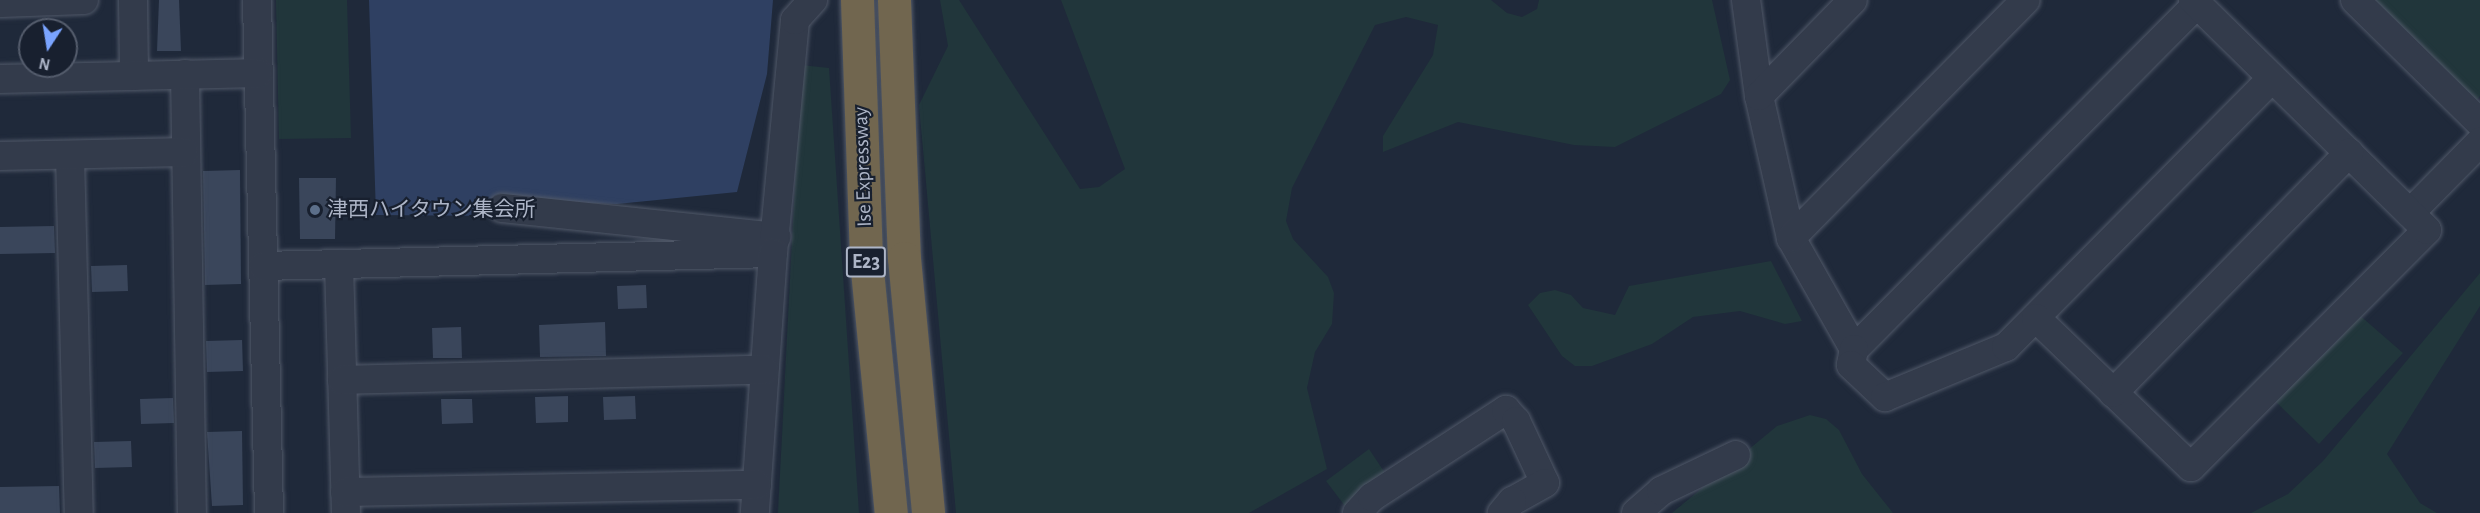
<!DOCTYPE html>
<meta charset="utf-8">
<style>
body{margin:0}
#map{position:relative;width:2480px;height:513px;overflow:hidden;background:#1f293a;font-family:"Alegreya Sans","Noto Sans JP",sans-serif}
div>[style]{position:absolute}
.green>*{inset:0;background:#21363b}
.water>*{inset:0;background:#2f4062}
.building>*{inset:0;background:#3a465b}
.roads{filter:drop-shadow(0 0 2px #505868) drop-shadow(0 0 2px #505868)}
.minor>*{height:28px;margin:-14px;padding:0 14px;transform-origin:14px;border-radius:14px;background:#333b4b}
.highway>*{height:33px;margin:-16.5px;padding:0 16.5px;transform-origin:16.5px;border-radius:16.5px;background:#71664f}
.dots>*{width:16px;height:16px;translate:-50% -50%;box-sizing:border-box;border:3px solid #18202f;border-radius:50%}
span{translate:-50% -50%;white-space:nowrap;text-align:center;line-height:1.15;-webkit-text-stroke:4.5px #18202f;paint-order:stroke}
.shield-label span{padding:2px 4px;background:#18202f;border:2px solid;border-radius:4px;-webkit-text-stroke-width:0}
.shield-label{font-size:20px;color:#adb5c7;font-weight:700}
.street-label{font-size:21px;color:#adb5c7}
.poi-label{font-size:21px;color:#adb5c7}
.left{translate:0 -50%;text-align:left}
.north{position:absolute;left:18px;top:18px;width:60px;height:60px;box-sizing:border-box;background:#18202f;border:2px solid #545c6c;border-radius:50%;rotate:192deg;font-size:16px;font-weight:700;line-height:24px;text-align:center;color:#adb5c7}
.north::after{content:'';display:block;margin:auto;width:21px;height:27px;background:#7aa4ff;clip-path:polygon(50% 0,100% 100%,50% 72%,0 100%)}
</style>
<div id="map">
<div class="green">
<div style="clip-path:polygon(276px 0,347px 0,351px 138px,279px 139px)"></div>
<div style="clip-path:polygon(940px 0,959px 0,1080px 189px,1099px 187px,1125px 169px,1061px 0,1491px 0,1507px 13px,1522px 17px,1537px 9px,1539px 0,1712px 0,1730px 80px,1721px 94px,1615px 147px,1574px 145px,1458px 122px,1383px 152px,1383px 136px,1433px 55px,1438px 25px,1406px 17px,1375px 25px,1292px 188px,1286px 221px,1293px 239px,1328px 277px,1334px 293px,1332px 324px,1315px 352px,1307px 388px,1327px 469px,1249px 513px,956px 513px,919px 105px,948px 46px)"></div>
<div style="clip-path:polygon(2371px 0,2480px 0,2480px 96px,2475px 102px)"></div>
<div style="clip-path:polygon(801px 65px,829px 68px,859px 513px,778px 513px)"></div>
<div style="clip-path:polygon(1771px 261px,1802px 321px,1785px 324px,1740px 311px,1693px 317px,1652px 344px,1592px 366px,1575px 366px,1562px 356px,1528px 305px,1540px 293px,1555px 290px,1571px 295px,1583px 308px,1615px 315px,1629px 286px)"></div>
<div style="clip-path:polygon(2480px 273px,2480px 306px,2387px 454px,2420px 503px,2437px 513px,2251px 513px,2288px 494px,2323px 461px)"></div>
<div style="clip-path:polygon(2357px 313px,2403px 353px,2319px 444px,2273px 399px)"></div>
<div style="clip-path:polygon(1810px 415px,1826px 419px,1839px 430px,1862px 474px,1893px 513px,1672px 513px,1777px 426px)"></div>
<div style="clip-path:polygon(1369px 449px,1387px 476px,1348px 510px,1326px 481px)"></div>
</div>
<div class="water">
<div style="clip-path:polygon(369px 0,773px 0,767px 74px,737px 192px,617px 204px,499px 200px,496px 216px,376px 215px)"></div>
</div>
<div class="building">
<div style="clip-path:polygon(159px 0,179px 0,181px 51px,157px 51px)"></div>
<div style="clip-path:polygon(240px 170px,241px 284px,205px 285px,203px 171px)"></div>
<div style="clip-path:polygon(299px 178px,336px 178px,335px 239px,300px 239px)"></div>
<div style="clip-path:polygon(54px 226px,55px 253px,0 254px,0 227px)"></div>
<div style="clip-path:polygon(127px 265px,128px 291px,92px 292px,91px 266px)"></div>
<div style="clip-path:polygon(646px 285px,647px 308px,618px 309px,617px 286px)"></div>
<div style="clip-path:polygon(605px 322px,606px 356px,540px 357px,539px 325px)"></div>
<div style="clip-path:polygon(461px 327px,462px 358px,433px 358px,432px 328px)"></div>
<div style="clip-path:polygon(242px 340px,243px 371px,207px 372px,206px 341px)"></div>
<div style="clip-path:polygon(568px 396px,568px 422px,536px 423px,535px 397px)"></div>
<div style="clip-path:polygon(635px 396px,636px 419px,604px 420px,603px 397px)"></div>
<div style="clip-path:polygon(173px 398px,174px 423px,141px 424px,140px 399px)"></div>
<div style="clip-path:polygon(441px 399px,472px 399px,473px 423px,442px 424px)"></div>
<div style="clip-path:polygon(242px 431px,243px 505px,212px 506px,207px 432px)"></div>
<div style="clip-path:polygon(131px 441px,132px 467px,95px 468px,94px 442px)"></div>
<div style="clip-path:polygon(59px 486px,60px 513px,0 513px,0 487px)"></div>
</div>
<div class="roads">
<div class="minor">
<div style="left:133px;top:0;width:76px;rotate:89.2deg"></div>
<div style="left:257px;top:0;width:513px;rotate:88.66deg"></div>
<div style="left:1746px;top:0;width:97px;rotate:82.3deg"></div>
<div style="left:1759px;top:96px;width:146px;rotate:77.3deg"></div>
<div style="left:1791px;top:238px;width:128px;rotate:60.4deg"></div>
<div style="left:2355px;top:0;width:175px;rotate:44.5deg"></div>
<div style="left:0;top:3px;width:84px;rotate:-2deg"></div>
<div style="left:2197px;top:4px;width:486px;rotate:134.8deg"></div>
<div style="left:1854px;top:349px;width:16px;rotate:101deg"></div>
<div style="left:1851px;top:365px;width:47px;rotate:43.3deg"></div>
<div style="left:1885px;top:397px;width:131px;rotate:-22.5deg"></div>
<div style="left:2006px;top:347px;width:378px;rotate:-45.3deg"></div>
<div style="left:185px;top:74px;width:439px;rotate:89.1deg"></div>
<div style="left:0;top:79px;width:258px;rotate:-1.3deg"></div>
<div style="left:1759px;top:96px;width:134px;rotate:-45.6deg"></div>
<div style="left:70px;top:155px;width:358px;rotate:88.6deg"></div>
<div style="left:0;top:156px;width:184px;rotate:-1.2deg"></div>
<div style="left:502px;top:208px;width:276px;rotate:6deg"></div>
<div style="left:2410px;top:213px;width:100px;rotate:-45.4deg"></div>
<div style="left:1791px;top:238px;width:334px;rotate:-45.4deg"></div>
<div style="left:773px;top:253px;width:234px;rotate:-84.6deg"></div>
<div style="left:795px;top:20px;width:27px;rotate:-48deg"></div>
<div style="left:339px;top:264px;width:249px;rotate:88.4deg"></div>
<div style="left:263px;top:266px;width:510px;rotate:-1.46deg"></div>
<div style="left:773px;top:253px;width:261px;rotate:94deg"></div>
<div style="left:2036px;top:318px;width:215px;rotate:43.9deg"></div>
<div style="left:2191px;top:467px;width:334px;rotate:-45.1deg"></div>
<div style="left:2427px;top:230px;width:328px;rotate:-135.5deg"></div>
<div style="left:342px;top:380px;width:422px;rotate:-1.4deg"></div>
<div style="left:2113px;top:393px;width:337px;rotate:-45.5deg"></div>
<div style="left:345px;top:492px;width:412px;rotate:-1deg"></div>
<div style="left:1357px;top:513px;width:22px;rotate:-47deg"></div>
<div style="left:1372px;top:497px;width:160px;rotate:-33deg"></div>
<div style="left:1506px;top:410px;width:15px;rotate:48deg"></div>
<div style="left:1516px;top:421px;width:68px;rotate:64.9deg"></div>
<div style="left:1545px;top:483px;width:38px;rotate:151deg"></div>
<div style="left:1512px;top:501px;width:16px;rotate:130deg"></div>
<div style="left:1636px;top:513px;width:33px;rotate:-41deg"></div>
<div style="left:1661px;top:491px;width:83px;rotate:-25.6deg"></div>
</div>
<div class="highway">
<div style="left:857px;top:0;width:260px;rotate:88deg"></div>
<div style="left:866px;top:260px;width:254px;rotate:84.4deg"></div>
<div style="left:894px;top:0;width:258px;rotate:87.8deg"></div>
<div style="left:904px;top:258px;width:256px;rotate:84.6deg"></div>
</div>
</div>
<div class="dots">
<div style="left:315px;top:210px;background:#5c6f8a"></div>
</div>
<div class="shield-label">
<span style="left:866px;top:262px">E23</span>
</div>
<div class="street-label">
<span style="left:863px;top:167px;rotate:-92deg">Ise Expressway</span>
</div>
<div class="poi-label">
<span class="left" style="left:327px;top:210px">津西ハイタウン集会所</span>
</div>
<div class="north">N</div>
</div>
